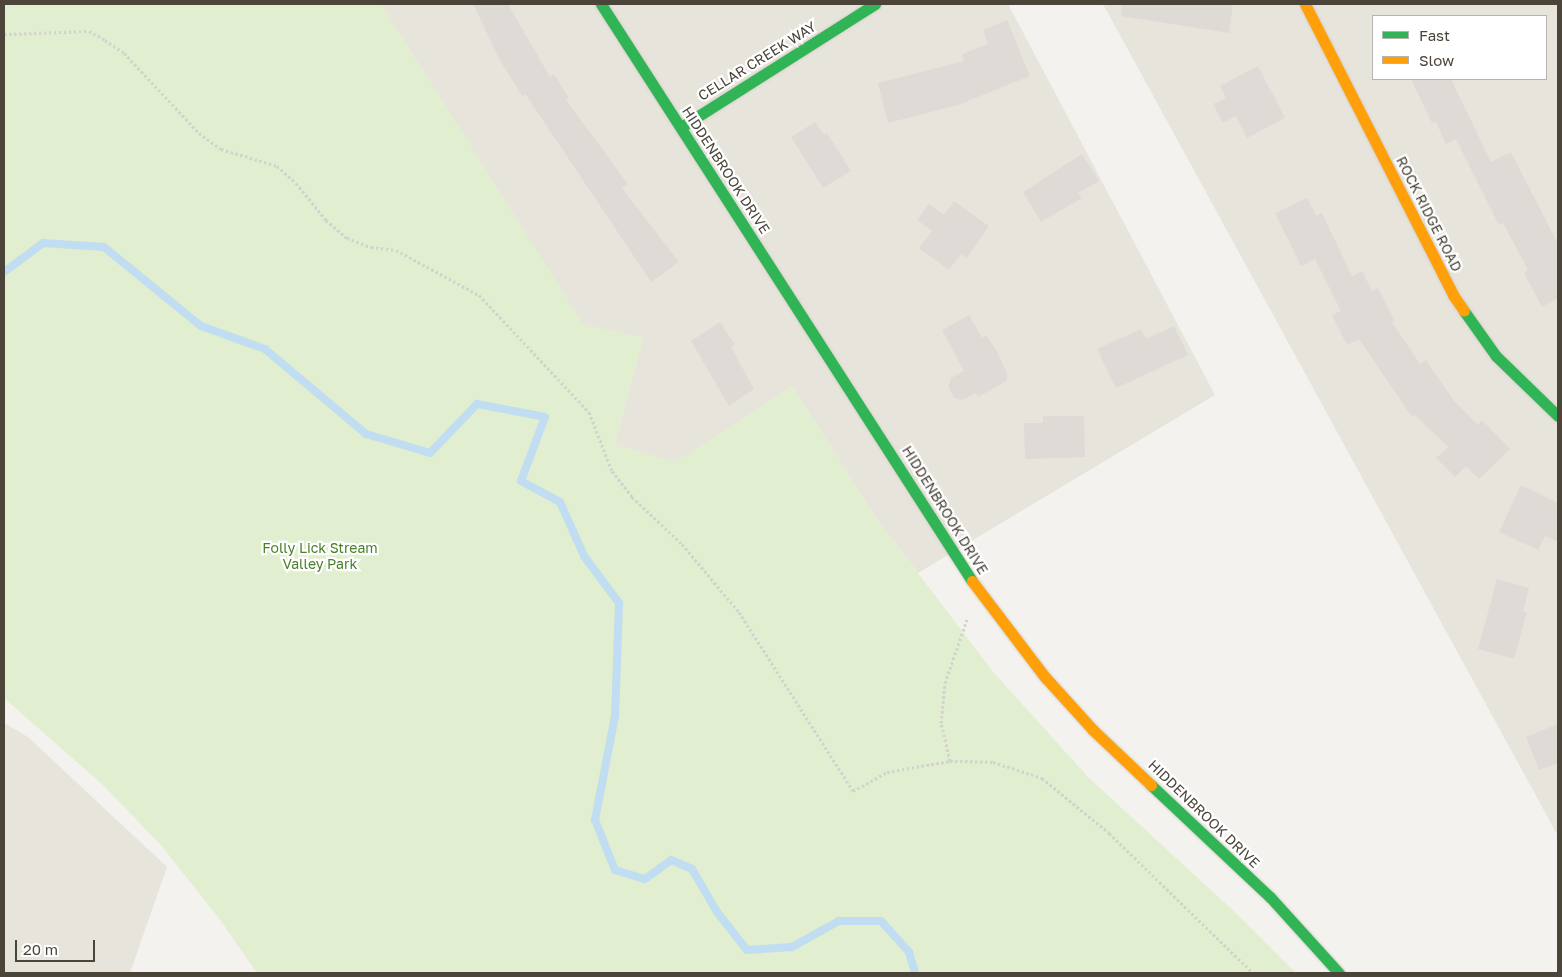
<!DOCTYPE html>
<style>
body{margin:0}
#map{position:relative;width:1562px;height:977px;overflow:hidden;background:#f4f2ee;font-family:"Golos Text",sans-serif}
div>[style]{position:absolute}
.residential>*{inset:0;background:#e7e4dc}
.green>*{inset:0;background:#e1eecf}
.stream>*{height:8px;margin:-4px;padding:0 4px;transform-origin:4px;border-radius:4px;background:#c0ddf1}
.building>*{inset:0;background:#dedbd6}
.path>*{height:3px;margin-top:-1.5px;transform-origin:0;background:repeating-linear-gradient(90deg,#d3d2cc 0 2.5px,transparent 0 5px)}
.roads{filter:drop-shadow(0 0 1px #d3cfc5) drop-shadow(0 0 1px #d3cfc5)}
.fast>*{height:11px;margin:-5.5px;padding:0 5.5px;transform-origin:5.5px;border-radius:5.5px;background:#30b455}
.slow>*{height:11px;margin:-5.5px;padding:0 5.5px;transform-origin:5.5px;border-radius:5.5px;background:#ff9f0a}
span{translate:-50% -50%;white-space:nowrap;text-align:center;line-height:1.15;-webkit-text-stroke:4.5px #fff;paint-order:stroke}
.street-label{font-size:14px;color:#4b4439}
.park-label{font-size:14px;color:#4a7f2a}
.frame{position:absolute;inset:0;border:5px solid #4b4439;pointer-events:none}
.legend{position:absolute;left:1372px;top:15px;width:175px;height:65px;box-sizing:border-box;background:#fff;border:1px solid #b7b4b0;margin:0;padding:6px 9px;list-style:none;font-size:15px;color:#4b4439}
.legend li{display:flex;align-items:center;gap:10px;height:25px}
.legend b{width:25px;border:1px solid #b7b4b0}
.scale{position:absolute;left:15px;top:940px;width:80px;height:22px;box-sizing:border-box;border:2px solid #4b4439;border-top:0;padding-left:6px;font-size:15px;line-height:18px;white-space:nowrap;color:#4b4439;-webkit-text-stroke:4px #fff;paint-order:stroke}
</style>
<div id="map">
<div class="residential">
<div style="clip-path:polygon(381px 4px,1008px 4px,1215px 395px,918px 573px,876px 518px,792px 386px,675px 463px,615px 444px,643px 338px,583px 325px)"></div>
<div style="clip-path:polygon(evenodd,1103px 4px,1558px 4px,1558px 836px,1103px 4px,1373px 16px,1546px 16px,1546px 79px,1373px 79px,1373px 16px)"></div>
<div style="clip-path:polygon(4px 723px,28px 737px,167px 867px,130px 973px,4px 973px)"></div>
</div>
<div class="green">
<div style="clip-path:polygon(4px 4px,381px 4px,583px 324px,643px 338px,615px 444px,675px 462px,792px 386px,876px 518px,994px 673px,1089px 778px,1238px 915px,1296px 973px,257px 973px,218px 917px,160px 844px,103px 785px,4px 698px)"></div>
</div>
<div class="stream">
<div style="left:4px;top:272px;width:49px;rotate:-36.6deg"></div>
<div style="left:43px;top:243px;width:61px;rotate:3.8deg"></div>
<div style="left:104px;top:247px;width:125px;rotate:39.2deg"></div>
<div style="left:201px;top:326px;width:68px;rotate:19.8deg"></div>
<div style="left:265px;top:349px;width:132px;rotate:40.1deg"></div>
<div style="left:366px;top:434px;width:67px;rotate:16.5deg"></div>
<div style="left:430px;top:453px;width:68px;rotate:-46.2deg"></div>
<div style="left:477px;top:404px;width:69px;rotate:10.8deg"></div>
<div style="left:545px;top:417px;width:68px;rotate:110.6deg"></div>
<div style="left:521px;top:481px;width:44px;rotate:28.3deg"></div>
<div style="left:560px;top:502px;width:59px;rotate:66deg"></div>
<div style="left:584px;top:556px;width:59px;rotate:53.3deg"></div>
<div style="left:619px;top:603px;width:113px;rotate:92deg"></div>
<div style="left:615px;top:716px;width:106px;rotate:100.9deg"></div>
<div style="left:595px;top:820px;width:54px;rotate:68.2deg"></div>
<div style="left:615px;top:870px;width:31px;rotate:17deg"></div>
<div style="left:645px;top:879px;width:32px;rotate:-36deg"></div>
<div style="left:671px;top:860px;width:23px;rotate:23deg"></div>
<div style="left:692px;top:869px;width:50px;rotate:59.8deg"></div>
<div style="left:717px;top:912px;width:48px;rotate:51.7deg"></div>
<div style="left:747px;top:950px;width:45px;rotate:-3.8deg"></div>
<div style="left:792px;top:947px;width:54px;rotate:-29deg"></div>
<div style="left:839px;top:921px;width:42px"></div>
<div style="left:881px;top:921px;width:42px;rotate:47.9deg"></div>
<div style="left:909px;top:952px;width:22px;rotate:74deg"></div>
</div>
<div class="building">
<div style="clip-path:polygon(473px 4px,508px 4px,550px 77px,554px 74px,569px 98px,566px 100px,628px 184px,622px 188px,679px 262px,651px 282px,540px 116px,526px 95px,522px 96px,501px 62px)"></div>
<div style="clip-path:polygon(1122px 4px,1233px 4px,1229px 33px,1121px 16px)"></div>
<div style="clip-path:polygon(1007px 20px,1030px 76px,958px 105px,888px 123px,878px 83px,964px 61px,962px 54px,988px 44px,983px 30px)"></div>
<div style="clip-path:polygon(1258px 66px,1285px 118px,1247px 138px,1236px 116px,1223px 123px,1213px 104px,1226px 98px,1220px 86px)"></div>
<div style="clip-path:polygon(1411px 79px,1451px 79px,1491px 162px,1511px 152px,1558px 244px,1558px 298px,1542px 307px,1524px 273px,1528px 270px,1503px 223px,1499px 225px,1456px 139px,1446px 144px,1436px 122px,1432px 123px)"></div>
<div style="clip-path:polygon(815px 122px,824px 135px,827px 133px,851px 171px,823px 188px,791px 137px)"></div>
<div style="clip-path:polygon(1082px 154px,1099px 181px,1078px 193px,1082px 198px,1041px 222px,1023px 192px)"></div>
<div style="clip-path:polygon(1307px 198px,1316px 216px,1322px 213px,1352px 276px,1362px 271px,1372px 291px,1378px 288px,1395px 321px,1392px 322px,1420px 364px,1426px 360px,1454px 401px,1478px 425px,1482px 420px,1510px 449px,1479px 479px,1466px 466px,1455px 477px,1436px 458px,1448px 447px,1415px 415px,1412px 417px,1359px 339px,1347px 345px,1332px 315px,1341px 311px,1315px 259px,1301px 266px,1275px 213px)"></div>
<div style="clip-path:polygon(954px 201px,989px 226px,967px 258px,961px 254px,949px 270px,919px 248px,932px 231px,917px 220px,929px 204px,944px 215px)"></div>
<div style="clip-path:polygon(969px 315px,982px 338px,986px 335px,995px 348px,1007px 373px,1007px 381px,978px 397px,976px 393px,962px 400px,954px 398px,948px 387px,951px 378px,964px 371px,942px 330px)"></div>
<div style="clip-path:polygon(720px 322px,735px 345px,731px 347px,754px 389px,729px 406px,691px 341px)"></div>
<div style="clip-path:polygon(1174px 326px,1188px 355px,1116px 388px,1097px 349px,1141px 329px,1146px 339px)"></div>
<div style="clip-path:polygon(1043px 416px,1084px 416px,1085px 457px,1025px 459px,1024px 423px,1043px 423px)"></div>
<div style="clip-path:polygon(1521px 485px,1558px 503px,1558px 542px,1545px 536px,1538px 550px,1499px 532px)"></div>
<div style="clip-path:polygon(1497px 579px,1529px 588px,1523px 612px,1527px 612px,1514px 659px,1478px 649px)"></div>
<div style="clip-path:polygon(1558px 724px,1558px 763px,1539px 770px,1526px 737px)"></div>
</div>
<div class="path">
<div style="left:4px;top:34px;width:85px;rotate:-2deg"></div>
<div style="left:89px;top:31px;width:18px;rotate:29deg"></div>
<div style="left:105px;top:40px;width:23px;rotate:34deg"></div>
<div style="left:124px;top:53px;width:110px;rotate:46.8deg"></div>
<div style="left:199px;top:133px;width:27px;rotate:36deg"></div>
<div style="left:221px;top:149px;width:59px;rotate:16.9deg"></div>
<div style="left:277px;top:166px;width:25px;rotate:42deg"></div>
<div style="left:296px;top:183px;width:48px;rotate:51deg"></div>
<div style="left:326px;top:220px;width:28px;rotate:41deg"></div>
<div style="left:347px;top:238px;width:26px;rotate:21deg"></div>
<div style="left:371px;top:247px;width:25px;rotate:7deg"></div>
<div style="left:396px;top:250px;width:94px;rotate:28.5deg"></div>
<div style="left:479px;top:295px;width:161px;rotate:46.8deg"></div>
<div style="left:589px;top:412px;width:63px;rotate:68.7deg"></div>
<div style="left:612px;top:471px;width:33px;rotate:52deg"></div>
<div style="left:632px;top:497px;width:69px;rotate:43.2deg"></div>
<div style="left:682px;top:544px;width:89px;rotate:50deg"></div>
<div style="left:739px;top:612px;width:212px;rotate:57.5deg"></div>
<div style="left:853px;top:791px;width:39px;rotate:-29deg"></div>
<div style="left:887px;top:772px;width:64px;rotate:-9.9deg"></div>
<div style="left:950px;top:761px;width:39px;rotate:-103deg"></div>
<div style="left:941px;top:723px;width:40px;rotate:-84.3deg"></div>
<div style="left:945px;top:683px;width:68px;rotate:-71deg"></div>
<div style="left:950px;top:761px;width:43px;rotate:1.3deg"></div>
<div style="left:993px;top:762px;width:52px;rotate:18.1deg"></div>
<div style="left:1042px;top:778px;width:87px;rotate:39.4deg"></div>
<div style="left:1109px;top:833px;width:201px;rotate:44.2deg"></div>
</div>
<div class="roads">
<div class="fast">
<div style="left:601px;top:4px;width:686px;rotate:57.26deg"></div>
<div style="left:681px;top:127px;width:230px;rotate:-32.4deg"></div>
<div style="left:1464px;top:311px;width:55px;rotate:54.6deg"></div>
<div style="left:1496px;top:356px;width:86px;rotate:44.1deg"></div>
<div style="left:1151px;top:785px;width:163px;rotate:43.3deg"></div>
<div style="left:1270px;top:897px;width:103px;rotate:47.8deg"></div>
</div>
<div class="slow">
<div style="left:1305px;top:4px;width:326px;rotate:63deg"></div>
<div style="left:1453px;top:295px;width:19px;rotate:55deg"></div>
<div style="left:972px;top:581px;width:121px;rotate:52.8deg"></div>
<div style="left:1045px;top:677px;width:72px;rotate:47.8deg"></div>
<div style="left:1093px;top:730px;width:80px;rotate:43.5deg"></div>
</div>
</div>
<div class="street-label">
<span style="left:757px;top:61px;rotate:-32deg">CELLAR CREEK WAY</span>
<span style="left:726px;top:170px;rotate:57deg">HIDDENBROOK DRIVE</span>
<span style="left:1429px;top:214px;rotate:63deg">ROCK RIDGE ROAD</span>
<span style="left:945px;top:510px;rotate:58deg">HIDDENBROOK DRIVE</span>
<span style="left:1204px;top:814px;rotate:44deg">HIDDENBROOK DRIVE</span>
</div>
<div class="park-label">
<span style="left:320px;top:556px">Folly Lick Stream<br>Valley Park</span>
</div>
<div class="frame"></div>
<ul class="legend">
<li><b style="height:6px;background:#30b455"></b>Fast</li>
<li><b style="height:6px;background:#ff9f0a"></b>Slow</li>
</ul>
<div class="scale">20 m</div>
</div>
